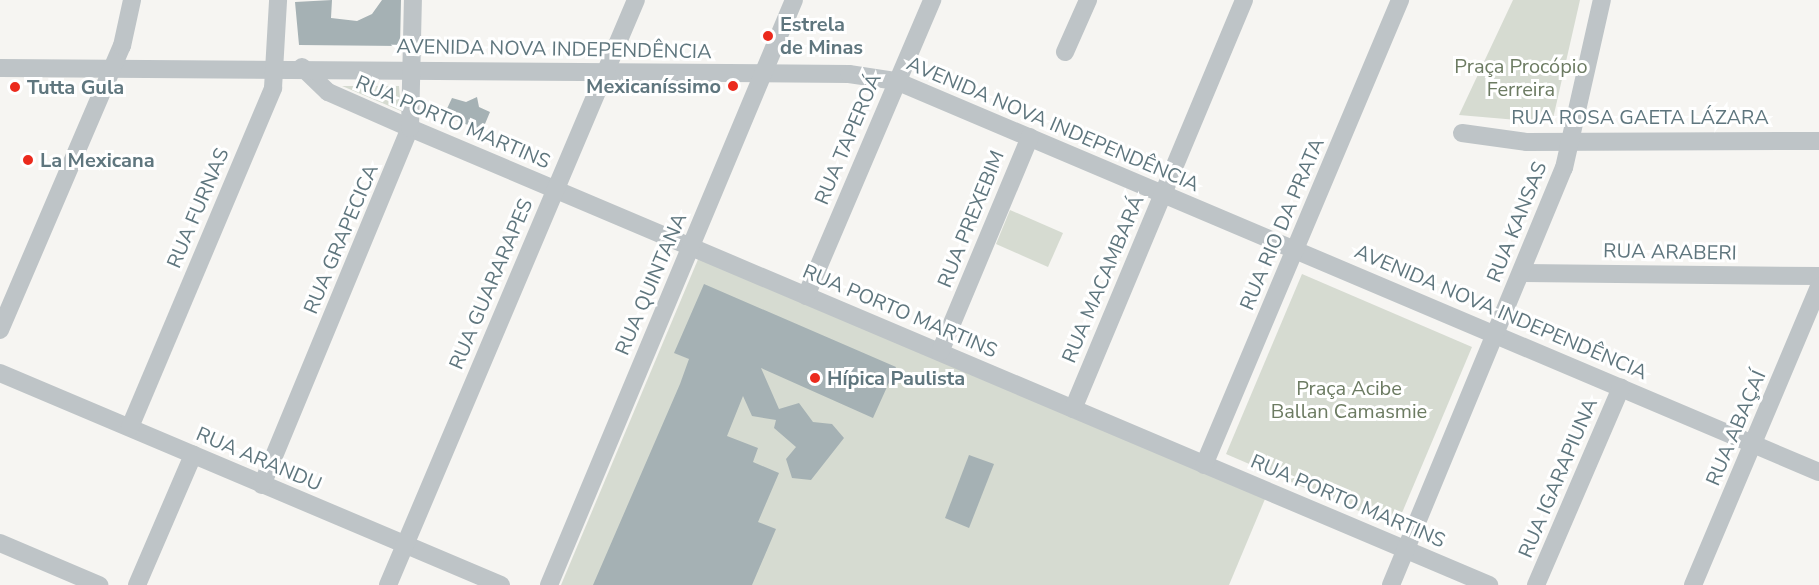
<!DOCTYPE html>
<meta charset="utf-8">
<style>
body{margin:0}
#map{position:relative;width:1819px;height:585px;overflow:hidden;background:#f6f5f2;font-family:"Nunito Sans",sans-serif}
div>[style]{position:absolute}
.green>*{inset:0;background:#d6dbd1}
.building>*{inset:0;background:#a5b1b4}
.minor>*{height:18px;margin:-9px;padding:0 9px;transform-origin:9px;border-radius:9px;background:#bec4c7}
.dots>*{width:16px;height:16px;translate:-50% -50%;box-sizing:border-box;border:3px solid #fff;border-radius:50%}
span{translate:-50% -50%;white-space:nowrap;text-align:center;line-height:1.15;-webkit-text-stroke:6px #fff;paint-order:stroke}
.poi-label{font-size:20px;color:#5f767e;font-weight:700}
.left{translate:0 -50%;text-align:left}
.right{translate:-100% -50%;text-align:right}
.street-label{font-size:20px;color:#5f767e}
.park-label{font-size:20px;color:#6c7b62}
</style>
<div id="map">
<div class="green">
<div style="clip-path:polygon(1513px 0,1580px 0,1552px 123px,1459px 115px)"></div>
<div style="clip-path:polygon(342px 86px,399px 86px,401px 111px)"></div>
<div style="clip-path:polygon(1010px 210px,1063px 233px,1048px 267px,996px 244px)"></div>
<div style="clip-path:polygon(699px 257px,1265px 499px,1229px 585px,561px 585px)"></div>
<div style="clip-path:polygon(1302px 274px,1472px 347px,1396px 527px,1226px 454px)"></div>
</div>
<div class="building">
<div style="clip-path:polygon(332px 0,331px 18px,357px 21px,372px 14px,382px 0,401px 0,400px 46px,299px 45px,295px 2px)"></div>
<div style="clip-path:polygon(477px 97px,479px 107px,490px 112px,482px 131px,444px 115px,452px 98px,466px 102px)"></div>
<div style="clip-path:polygon(704px 284px,896px 367px,873px 418px,761px 368px,779px 409px,799px 403px,813px 422px,832px 424px,844px 438px,811px 480px,792px 478px,786px 459px,796px 447px,774px 428px,776px 420px,752px 416px,743px 396px,727px 436px,758px 448px,753px 462px,779px 473px,758px 522px,776px 529px,752px 585px,593px 585px,680px 384px,689px 359px,674px 353px)"></div>
<div style="clip-path:polygon(969px 455px,994px 464px,969px 528px,945px 518px)"></div>
</div>
<div class="minor">
<div style="left:1065px;top:52px;width:57px;rotate:-66.1deg"></div>
<div style="left:302px;top:67px;width:36px;rotate:44deg"></div>
<div style="left:328px;top:92px;width:90px;rotate:23.7deg"></div>
<div style="left:410px;top:128px;width:1172px;rotate:22.95deg"></div>
<div style="left:0;top:68px;width:849px;rotate:0.4deg"></div>
<div style="left:849px;top:74px;width:48px;rotate:8.5deg"></div>
<div style="left:896px;top:81px;width:1002px;rotate:22.96deg"></div>
<div style="left:1462px;top:133px;width:66px;rotate:7.9deg"></div>
<div style="left:1527px;top:142px;width:292px;rotate:-0.2deg"></div>
<div style="left:1521px;top:273px;width:298px;rotate:0.6deg"></div>
<div style="left:806px;top:296px;width:322px;rotate:-66.9deg"></div>
<div style="left:0;top:330px;width:309px;rotate:-66.8deg"></div>
<div style="left:122px;top:46px;width:47px;rotate:-77.7deg"></div>
<div style="left:940px;top:352px;width:233px;rotate:-67.3deg"></div>
<div style="left:0;top:373px;width:544px;rotate:22.94deg"></div>
<div style="left:1073px;top:409px;width:443px;rotate:-67.3deg"></div>
<div style="left:130px;top:427px;width:368px;rotate:-67.1deg"></div>
<div style="left:273px;top:88px;width:88px;rotate:-86.7deg"></div>
<div style="left:1204px;top:465px;width:505px;rotate:-67.14deg"></div>
<div style="left:262px;top:485px;width:386px;rotate:-67.5deg"></div>
<div style="left:410px;top:128px;width:128px;rotate:-88.7deg"></div>
<div style="left:0;top:543px;width:108px;rotate:23deg"></div>
<div style="left:137px;top:585px;width:142px;rotate:-66.7deg"></div>
<div style="left:388px;top:585px;width:635px;rotate:-67.03deg"></div>
<div style="left:549px;top:585px;width:634px;rotate:-67.28deg"></div>
<div style="left:1391px;top:585px;width:451px;rotate:-67.5deg"></div>
<div style="left:1564px;top:168px;width:172px;rotate:-77.3deg"></div>
<div style="left:1536px;top:585px;width:215px;rotate:-66.7deg"></div>
<div style="left:1693px;top:585px;width:324px;rotate:-67.1deg"></div>
</div>
<div class="dots">
<div style="left:768px;top:36px;background:#eb2a1d"></div>
<div style="left:733px;top:86px;background:#eb2a1d"></div>
<div style="left:15px;top:87px;background:#eb2a1d"></div>
<div style="left:28px;top:160px;background:#eb2a1d"></div>
<div style="left:815px;top:378px;background:#eb2a1d"></div>
</div>
<div class="poi-label">
<span class="left" style="left:780px;top:36px">Estrela<br>de Minas</span>
<span class="right" style="left:721px;top:86px">Mexicaníssimo</span>
<span class="left" style="left:27px;top:87px">Tutta Gula</span>
<span class="left" style="left:40px;top:160px">La Mexicana</span>
<span class="left" style="left:827px;top:378px">Hípica Paulista</span>
</div>
<div class="street-label">
<span style="left:554px;top:49px;rotate:1deg">AVENIDA NOVA INDEPENDÊNCIA</span>
<span style="left:1640px;top:117px">RUA ROSA GAETA LÁZARA</span>
<span style="left:453px;top:122px;rotate:23deg">RUA PORTO MARTINS</span>
<span style="left:1053px;top:124px;rotate:23deg">AVENIDA NOVA INDEPENDÊNCIA</span>
<span style="left:848px;top:139px;rotate:-67deg">RUA TAPEROÁ</span>
<span style="left:198px;top:208px;rotate:-67deg">RUA FURNAS</span>
<span style="left:971px;top:219px;rotate:-68deg">RUA PREXEBIM</span>
<span style="left:1517px;top:222px;rotate:-68deg">RUA KANSAS</span>
<span style="left:1282px;top:224px;rotate:-67deg">RUA RIO DA PRATA</span>
<span style="left:341px;top:239px;rotate:-67deg">RUA GRAPECICA</span>
<span style="left:1670px;top:252px;rotate:1deg">RUA ARABERI</span>
<span style="left:1103px;top:279px;rotate:-67deg">RUA MACAMBARÁ</span>
<span style="left:491px;top:284px;rotate:-67deg">RUA GUARARAPES</span>
<span style="left:651px;top:284px;rotate:-67deg">RUA QUINTANA</span>
<span style="left:900px;top:311px;rotate:23deg">RUA PORTO MARTINS</span>
<span style="left:1501px;top:312px;rotate:23deg">AVENIDA NOVA INDEPENDÊNCIA</span>
<span style="left:1736px;top:428px;rotate:-67deg">RUA ABAÇAÍ</span>
<span style="left:259px;top:459px;rotate:23deg">RUA ARANDU</span>
<span style="left:1558px;top:478px;rotate:-67deg">RUA IGARAPIUNA</span>
<span style="left:1348px;top:501px;rotate:23deg">RUA PORTO MARTINS</span>
</div>
<div class="park-label">
<span style="left:1521px;top:78px">Praça Procópio<br>Ferreira</span>
<span style="left:1349px;top:400px">Praça Acibe<br>Ballan Camasmie</span>
</div>
</div>
